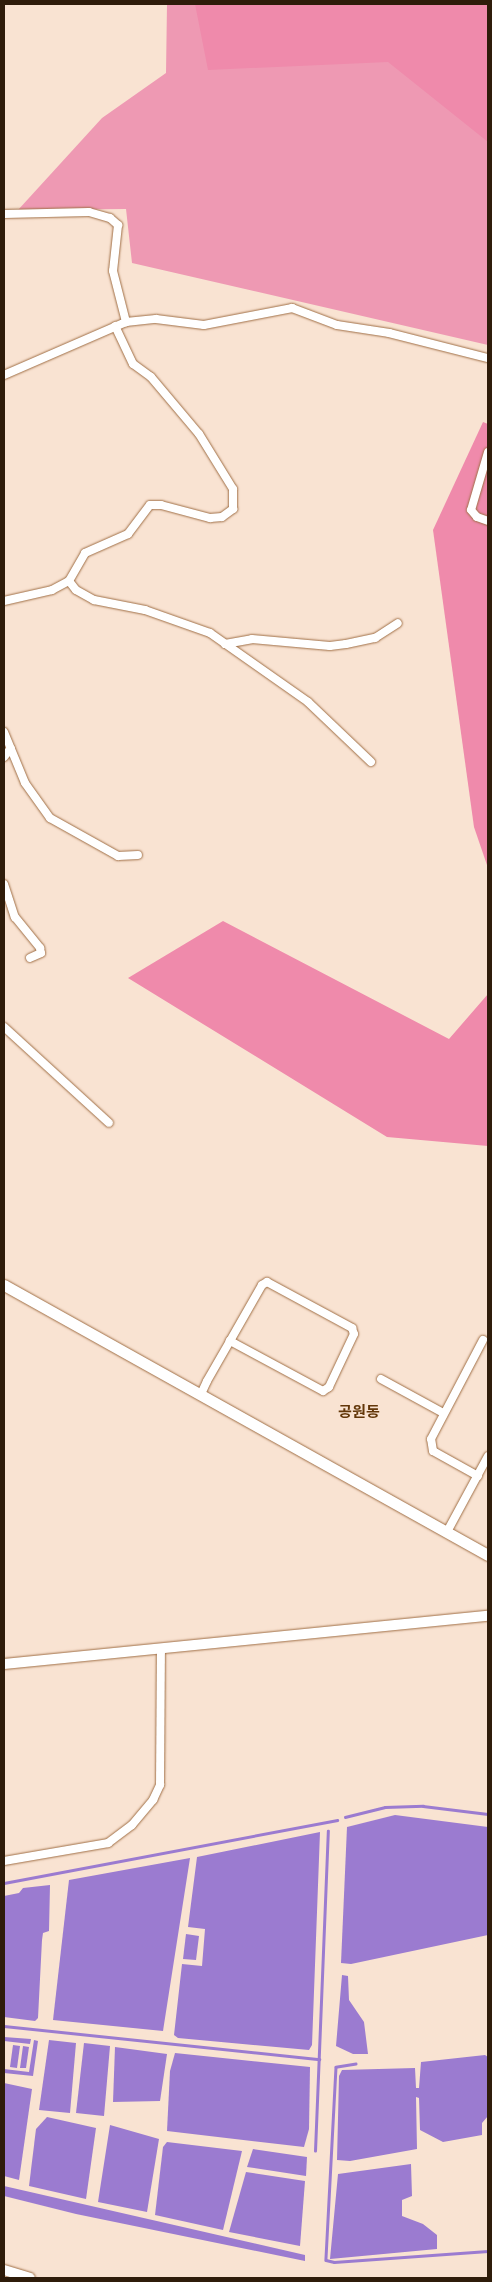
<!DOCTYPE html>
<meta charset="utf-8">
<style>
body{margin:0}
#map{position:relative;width:492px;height:2282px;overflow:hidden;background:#f9e3d2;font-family:"PT Sans Narrow","Noto Sans KR",sans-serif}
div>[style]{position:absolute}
.green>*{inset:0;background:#ee99b3}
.forest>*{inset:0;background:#ef8aab}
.water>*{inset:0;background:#9b7bd0}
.stream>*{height:2.5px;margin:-1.25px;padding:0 1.25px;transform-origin:1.25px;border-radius:1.25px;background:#9b7bd0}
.roads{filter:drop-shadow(0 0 1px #a06f46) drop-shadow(0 0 1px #a06f46)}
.minor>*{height:8px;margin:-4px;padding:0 4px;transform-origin:4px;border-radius:4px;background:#fff}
.secondary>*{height:10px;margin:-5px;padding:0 5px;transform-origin:5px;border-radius:5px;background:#fff}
.primary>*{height:11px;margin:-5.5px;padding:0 5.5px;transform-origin:5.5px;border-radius:5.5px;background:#fff}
span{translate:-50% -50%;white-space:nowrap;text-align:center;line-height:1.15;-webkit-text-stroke:4px #f9e3d2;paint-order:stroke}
.quarter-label{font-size:15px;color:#633709;font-weight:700}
.frame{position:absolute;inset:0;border:5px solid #2f1c0a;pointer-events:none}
</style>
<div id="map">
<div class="green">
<div style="clip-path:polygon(167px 4px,488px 4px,488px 345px,132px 263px,126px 209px,18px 210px,102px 118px,166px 73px)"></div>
</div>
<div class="forest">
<div style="clip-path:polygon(195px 4px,488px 4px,488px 142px,388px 62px,208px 70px)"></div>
<div style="clip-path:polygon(483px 422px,488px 424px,488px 868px,474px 827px,433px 530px)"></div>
<div style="clip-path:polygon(223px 921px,449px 1039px,488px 994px,488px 1146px,387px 1137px,128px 978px)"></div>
</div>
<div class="water">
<div style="clip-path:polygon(395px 1815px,488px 1827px,488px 1935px,351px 1964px,341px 1963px,347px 1827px)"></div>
<div style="clip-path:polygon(320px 1832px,312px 2045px,309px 2050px,178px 2038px,174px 2035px,182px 1964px,202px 1966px,205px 1929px,188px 1927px,197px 1857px)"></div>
<div style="clip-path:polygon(190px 1858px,163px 2031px,53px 2020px,69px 1880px)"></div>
<div style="clip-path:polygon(50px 1885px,49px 1931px,43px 1933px,42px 1940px,38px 2018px,35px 2021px,4px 2017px,4px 1896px,19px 1893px,23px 1888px)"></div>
<div style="clip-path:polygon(186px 1934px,199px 1936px,196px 1960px,183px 1959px)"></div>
<div style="clip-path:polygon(342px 1975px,348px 1976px,349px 2000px,364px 2022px,368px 2054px,353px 2054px,336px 2046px)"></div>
<div style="clip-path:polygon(4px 2037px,31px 2039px,30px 2044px,4px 2041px)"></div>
<div style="clip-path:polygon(34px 2040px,38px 2041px,33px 2076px,4px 2073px,4px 2069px,29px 2072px)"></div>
<div style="clip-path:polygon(49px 2040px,76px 2043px,70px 2113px,39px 2110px)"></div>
<div style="clip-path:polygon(84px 2043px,110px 2046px,104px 2116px,76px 2113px)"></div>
<div style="clip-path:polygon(13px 2045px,20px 2046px,17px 2068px,10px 2067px)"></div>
<div style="clip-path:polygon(23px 2046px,29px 2047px,26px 2068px,20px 2068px)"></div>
<div style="clip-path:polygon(115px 2047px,167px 2054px,160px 2101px,113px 2102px)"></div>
<div style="clip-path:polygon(175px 2053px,310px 2067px,309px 2129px,304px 2147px,167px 2131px,170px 2071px)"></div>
<div style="clip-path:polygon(485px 2055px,488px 2057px,488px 2116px,482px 2123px,482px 2135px,443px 2142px,420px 2130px,419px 2098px,416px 2097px,417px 2149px,350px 2161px,337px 2160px,339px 2076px,342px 2070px,415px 2068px,416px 2088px,419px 2088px,421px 2062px)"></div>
<div style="clip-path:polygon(4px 2083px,32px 2089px,19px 2180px,4px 2176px)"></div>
<div style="clip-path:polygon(47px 2117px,96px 2128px,86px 2199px,29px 2186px,36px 2129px)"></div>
<div style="clip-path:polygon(110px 2125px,159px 2139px,147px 2212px,98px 2202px)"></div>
<div style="clip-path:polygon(167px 2142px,242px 2151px,223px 2230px,155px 2215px,163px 2147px)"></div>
<div style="clip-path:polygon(253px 2149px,307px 2157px,306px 2176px,247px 2167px)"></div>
<div style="clip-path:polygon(411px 2164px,412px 2196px,402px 2200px,402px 2216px,423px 2224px,437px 2235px,437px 2249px,330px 2259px,338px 2174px)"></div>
<div style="clip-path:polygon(246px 2172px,305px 2181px,300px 2246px,229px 2232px)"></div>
<div style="clip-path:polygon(4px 2186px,305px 2255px,305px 2261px,76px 2214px,4px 2196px)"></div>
</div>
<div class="stream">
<div style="left:345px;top:1817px;width:41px;rotate:-14deg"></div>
<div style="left:385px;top:1807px;width:38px;rotate:-2deg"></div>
<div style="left:423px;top:1806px;width:65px;rotate:7deg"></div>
<div style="left:4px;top:1883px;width:339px;rotate:-10.7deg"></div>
<div style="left:4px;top:2026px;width:317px;rotate:6deg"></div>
<div style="left:356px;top:2064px;width:20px;rotate:171deg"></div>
<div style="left:336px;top:2067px;width:193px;rotate:93deg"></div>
<div style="left:326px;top:2260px;width:8px;rotate:14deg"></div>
<div style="left:334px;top:2262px;width:154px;rotate:-4.1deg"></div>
<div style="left:315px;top:2151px;width:320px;rotate:-87.7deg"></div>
</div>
<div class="roads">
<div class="minor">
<div style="left:4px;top:214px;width:85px;rotate:-1.3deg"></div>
<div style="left:89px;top:212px;width:22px;rotate:16deg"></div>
<div style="left:110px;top:218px;width:11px;rotate:41deg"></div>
<div style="left:118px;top:225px;width:46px;rotate:96.2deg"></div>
<div style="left:113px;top:271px;width:53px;rotate:75.7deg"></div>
<div style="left:4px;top:375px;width:133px;rotate:-23.5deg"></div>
<div style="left:126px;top:322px;width:30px;rotate:-6deg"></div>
<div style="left:156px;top:319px;width:48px;rotate:7.1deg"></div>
<div style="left:204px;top:325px;width:90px;rotate:-10.9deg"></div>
<div style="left:292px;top:308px;width:48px;rotate:20.7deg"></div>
<div style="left:337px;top:325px;width:53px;rotate:8.7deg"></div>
<div style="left:389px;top:333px;width:102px;rotate:14.2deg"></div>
<div style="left:488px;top:452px;width:60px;rotate:106.3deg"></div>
<div style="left:471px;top:510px;width:9px;rotate:49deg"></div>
<div style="left:477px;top:517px;width:12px;rotate:20deg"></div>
<div style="left:69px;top:581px;width:32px;rotate:-60deg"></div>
<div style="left:85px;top:553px;width:47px;rotate:-23.8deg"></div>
<div style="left:128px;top:534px;width:36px;rotate:-53deg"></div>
<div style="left:150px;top:505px;width:11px"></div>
<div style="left:161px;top:505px;width:51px;rotate:14.9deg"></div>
<div style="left:210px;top:518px;width:12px;rotate:-5deg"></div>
<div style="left:222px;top:517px;width:14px;rotate:-36deg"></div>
<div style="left:233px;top:509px;width:20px;rotate:-90deg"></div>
<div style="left:233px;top:489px;width:65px;rotate:-121.7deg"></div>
<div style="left:199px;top:434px;width:75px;rotate:-130.1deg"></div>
<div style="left:151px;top:377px;width:22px;rotate:-144deg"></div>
<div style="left:133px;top:364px;width:42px;rotate:-115.3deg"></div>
<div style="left:4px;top:601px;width:49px;rotate:-12.9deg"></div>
<div style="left:52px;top:590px;width:19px;rotate:-28deg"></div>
<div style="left:69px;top:581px;width:11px;rotate:52deg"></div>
<div style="left:76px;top:590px;width:21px;rotate:29deg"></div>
<div style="left:94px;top:600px;width:52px;rotate:11.1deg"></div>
<div style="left:145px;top:610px;width:69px;rotate:19.5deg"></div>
<div style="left:210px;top:633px;width:120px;rotate:35.1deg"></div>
<div style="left:308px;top:702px;width:87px;rotate:43.6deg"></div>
<div style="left:225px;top:644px;width:27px;rotate:-10deg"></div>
<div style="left:252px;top:639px;width:78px;rotate:5.1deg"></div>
<div style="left:330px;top:646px;width:16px;rotate:-7deg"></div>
<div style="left:346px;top:644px;width:30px;rotate:-12deg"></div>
<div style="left:375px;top:638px;width:27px;rotate:-33deg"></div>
<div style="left:4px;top:732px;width:55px;rotate:67.6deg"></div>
<div style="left:25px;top:783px;width:43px;rotate:54.5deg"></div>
<div style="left:50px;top:818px;width:78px;rotate:29.2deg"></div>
<div style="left:118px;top:856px;width:20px;rotate:-3deg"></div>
<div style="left:4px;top:757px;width:11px;rotate:-52deg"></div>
<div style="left:4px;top:884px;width:35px;rotate:72deg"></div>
<div style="left:15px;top:917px;width:40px;rotate:51deg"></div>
<div style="left:40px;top:948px;width:5px;rotate:79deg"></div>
<div style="left:41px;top:953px;width:12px;rotate:156deg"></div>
<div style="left:4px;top:1027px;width:142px;rotate:42.4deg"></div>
<div style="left:381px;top:1379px;width:71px;rotate:28.7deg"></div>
<div style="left:201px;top:1394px;width:14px;rotate:-65deg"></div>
<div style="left:207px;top:1381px;width:46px;rotate:-60.1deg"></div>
<div style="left:230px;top:1341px;width:64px;rotate:-60.3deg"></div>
<div style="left:262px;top:1285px;width:6px;rotate:-31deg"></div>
<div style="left:267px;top:1282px;width:97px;rotate:28.4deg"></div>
<div style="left:352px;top:1328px;width:6px;rotate:72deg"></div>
<div style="left:354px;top:1334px;width:59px;rotate:115.3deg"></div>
<div style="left:329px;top:1387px;width:7px;rotate:146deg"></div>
<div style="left:323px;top:1391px;width:106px;rotate:-151.7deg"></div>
<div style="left:478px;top:1476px;width:51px;rotate:-150.9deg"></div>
<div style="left:433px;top:1451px;width:12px;rotate:-99deg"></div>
<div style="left:431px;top:1439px;width:112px;rotate:-62.3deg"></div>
<div style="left:448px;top:1530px;width:84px;rotate:-61.6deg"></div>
<div style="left:4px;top:1861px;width:106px;rotate:-9.8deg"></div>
<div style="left:108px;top:1843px;width:30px;rotate:-37deg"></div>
<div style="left:132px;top:1825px;width:33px;rotate:-50deg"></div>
<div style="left:153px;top:1800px;width:17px;rotate:-65deg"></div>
<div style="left:160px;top:1785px;width:137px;rotate:-89.6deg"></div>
</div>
<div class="secondary">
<div style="left:4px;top:1664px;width:486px;rotate:-5.7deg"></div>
<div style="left:4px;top:2270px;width:27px;rotate:17deg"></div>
</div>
<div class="primary">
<div style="left:4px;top:1285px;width:554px;rotate:29.16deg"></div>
</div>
</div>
<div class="quarter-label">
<span style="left:359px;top:1412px">공원동</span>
</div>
<div class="frame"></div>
</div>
